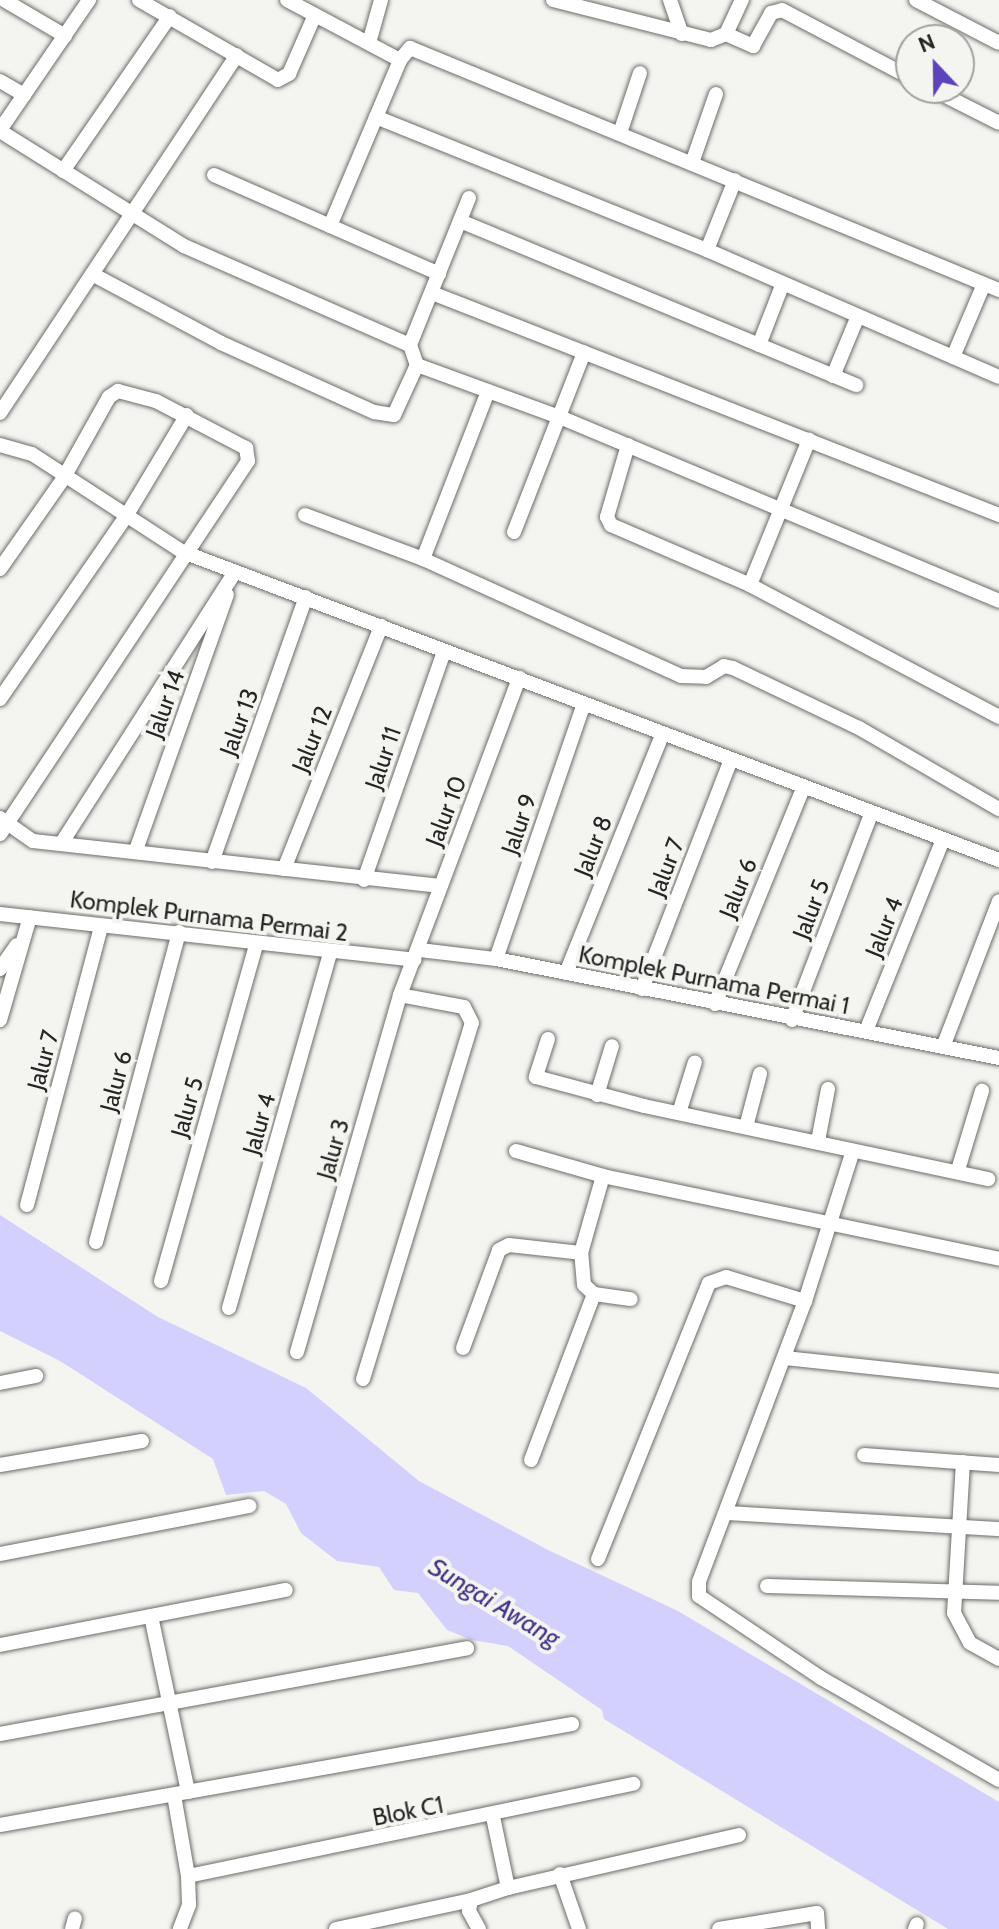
<!DOCTYPE html>
<style>
body{margin:0}
#map{position:relative;width:999px;height:1929px;overflow:hidden;background:#f4f5f0;font-family:Cabin,sans-serif}
div>[style]{position:absolute}
.water>*{inset:0;background:#d3d0fe}
.roads{filter:drop-shadow(0 0 2px #6b6c68) drop-shadow(0 0 2px #6b6c68)}
.street>*{height:14px;margin:-7px;padding:0 7px;transform-origin:7px;border-radius:7px;background:#fff}
span{translate:-50% -50%;white-space:nowrap;text-align:center;line-height:1.15;-webkit-text-stroke:8px #f4f5f0;paint-order:stroke}
.street-label{font-size:24px;color:#252524}
.water-label{font-size:26px;color:#433386;font-style:italic}
.north{position:absolute;left:895px;top:24px;width:80px;height:80px;box-sizing:border-box;background:#f4f5f0;border:2px solid #a1a29e;border-radius:50%;rotate:338deg;font-size:22px;font-weight:700;line-height:32px;text-align:center;color:#252524}
.north::after{content:'';display:block;margin:auto;width:28px;height:36px;background:#5d43bb;clip-path:polygon(50% 0,100% 100%,50% 72%,0 100%)}
</style>
<div id="map">
<div class="water">
<div style="clip-path:polygon(0 1215px,158px 1317px,306px 1388px,419px 1481px,548px 1550px,678px 1611px,999px 1802px,999px 1929px,948px 1929px,604px 1719px,602px 1710px,508px 1646px,472px 1640px,447px 1630px,418px 1593px,394px 1590px,379px 1567px,337px 1561px,301px 1533px,286px 1504px,264px 1491px,226px 1495px,213px 1459px,60px 1361px,0 1331px)"></div>
</div>
<div class="roads">
<div class="street">
<div style="left:4px;top:0;width:71px;rotate:30.5deg"></div>
<div style="left:139px;top:0;width:160px;rotate:29.9deg"></div>
<div style="left:278px;top:80px;width:13px;rotate:-29deg"></div>
<div style="left:289px;top:74px;width:62px;rotate:-66.3deg"></div>
<div style="left:287px;top:0;width:128px;rotate:28deg"></div>
<div style="left:553px;top:0;width:163px;rotate:14.2deg"></div>
<div style="left:711px;top:40px;width:16px;rotate:-22deg"></div>
<div style="left:726px;top:34px;width:38px;rotate:-65deg"></div>
<div style="left:670px;top:0;width:36px;rotate:71deg"></div>
<div style="left:916px;top:0;width:93px;rotate:27.4deg"></div>
<div style="left:726px;top:34px;width:30px;rotate:24deg"></div>
<div style="left:753px;top:46px;width:38px;rotate:-61deg"></div>
<div style="left:771px;top:13px;width:11px;rotate:-15deg"></div>
<div style="left:782px;top:10px;width:146px;rotate:27.8deg"></div>
<div style="left:369px;top:43px;width:45px;rotate:-74.4deg"></div>
<div style="left:0;top:81px;width:28px;rotate:30deg"></div>
<div style="left:930px;top:88px;width:77px;rotate:26.9deg"></div>
<div style="left:376px;top:117px;width:357px;rotate:21.9deg"></div>
<div style="left:707px;top:250px;width:318px;rotate:23.5deg"></div>
<div style="left:0;top:130px;width:158px;rotate:-55.6deg"></div>
<div style="left:0;top:131px;width:217px;rotate:32deg"></div>
<div style="left:184px;top:246px;width:247px;rotate:23.7deg"></div>
<div style="left:620px;top:133px;width:63px;rotate:-71.6deg"></div>
<div style="left:692px;top:163px;width:73px;rotate:-70.8deg"></div>
<div style="left:63px;top:171px;width:188px;rotate:-55.4deg"></div>
<div style="left:214px;top:175px;width:246px;rotate:23.7deg"></div>
<div style="left:469px;top:198px;width:158px;rotate:111.9deg"></div>
<div style="left:410px;top:345px;width:21px;rotate:71deg"></div>
<div style="left:417px;top:365px;width:154px;rotate:20.1deg"></div>
<div style="left:562px;top:418px;width:474px;rotate:22.7deg"></div>
<div style="left:460px;top:221px;width:429px;rotate:22.5deg"></div>
<div style="left:330px;top:226px;width:180px;rotate:-67.1deg"></div>
<div style="left:400px;top:60px;width:16px;rotate:-50deg"></div>
<div style="left:410px;top:48px;width:637px;rotate:22.34deg"></div>
<div style="left:707px;top:250px;width:75px;rotate:-68.2deg"></div>
<div style="left:92px;top:274px;width:146px;rotate:28.1deg"></div>
<div style="left:221px;top:343px;width:168px;rotate:24.3deg"></div>
<div style="left:374px;top:412px;width:20px;rotate:9deg"></div>
<div style="left:394px;top:415px;width:55px;rotate:-65.3deg"></div>
<div style="left:432px;top:293px;width:609px;rotate:21.38deg"></div>
<div style="left:759px;top:345px;width:66px;rotate:-68.8deg"></div>
<div style="left:953px;top:357px;width:79px;rotate:-67deg"></div>
<div style="left:833px;top:376px;width:65px;rotate:-67.4deg"></div>
<div style="left:0;top:413px;width:429px;rotate:-56.5deg"></div>
<div style="left:0;top:445px;width:33px;rotate:16deg"></div>
<div style="left:32px;top:454px;width:180px;rotate:33deg"></div>
<div style="left:183px;top:552px;width:872px;rotate:20.68deg"></div>
<div style="left:628px;top:445px;width:75px;rotate:106.3deg"></div>
<div style="left:607px;top:517px;width:9px;rotate:63deg"></div>
<div style="left:611px;top:525px;width:151px;rotate:23.3deg"></div>
<div style="left:750px;top:585px;width:282px;rotate:27.9deg"></div>
<div style="left:305px;top:515px;width:126px;rotate:20.4deg"></div>
<div style="left:423px;top:559px;width:283px;rotate:24.4deg"></div>
<div style="left:681px;top:676px;width:25px;rotate:2deg"></div>
<div style="left:706px;top:677px;width:21px;rotate:-31deg"></div>
<div style="left:724px;top:666px;width:9px;rotate:13deg"></div>
<div style="left:733px;top:668px;width:140px;rotate:25.5deg"></div>
<div style="left:859px;top:728px;width:162px;rotate:30.1deg"></div>
<div style="left:514px;top:532px;width:193px;rotate:-68.7deg"></div>
<div style="left:423px;top:559px;width:180px;rotate:-68.8deg"></div>
<div style="left:0;top:569px;width:110px;rotate:-55deg"></div>
<div style="left:63px;top:479px;width:94px;rotate:-60.7deg"></div>
<div style="left:109px;top:397px;width:11px;rotate:-34deg"></div>
<div style="left:118px;top:391px;width:39px;rotate:15deg"></div>
<div style="left:156px;top:401px;width:102px;rotate:27.6deg"></div>
<div style="left:246px;top:448px;width:13px;rotate:81deg"></div>
<div style="left:248px;top:461px;width:448px;rotate:123.6deg"></div>
<div style="left:750px;top:585px;width:157px;rotate:-67.9deg"></div>
<div style="left:0;top:699px;width:220px;rotate:-55.4deg"></div>
<div style="left:125px;top:518px;width:120px;rotate:-59deg"></div>
<div style="left:0;top:818px;width:40px;rotate:34.9deg"></div>
<div style="left:33px;top:841px;width:410px;rotate:6.3deg"></div>
<div style="left:61px;top:844px;width:323px;rotate:-57.4deg"></div>
<div style="left:136px;top:850px;width:271px;rotate:-70.4deg"></div>
<div style="left:212px;top:862px;width:281px;rotate:-70.5deg"></div>
<div style="left:284px;top:869px;width:262px;rotate:-68.2deg"></div>
<div style="left:364px;top:880px;width:242px;rotate:-70.7deg"></div>
<div style="left:0;top:914px;width:417px;rotate:6.3deg"></div>
<div style="left:420px;top:950px;width:77px;rotate:6.8deg"></div>
<div style="left:496px;top:959px;width:513px;rotate:11.13deg"></div>
<div style="left:496px;top:959px;width:270px;rotate:-71deg"></div>
<div style="left:0;top:969px;width:29px;rotate:-55deg"></div>
<div style="left:566px;top:973px;width:257px;rotate:-68deg"></div>
<div style="left:642px;top:989px;width:246px;rotate:-68.8deg"></div>
<div style="left:715px;top:1004px;width:233px;rotate:-67.8deg"></div>
<div style="left:0;top:1020px;width:107px;rotate:-73.8deg"></div>
<div style="left:792px;top:1020px;width:221px;rotate:-69deg"></div>
<div style="left:866px;top:1031px;width:207px;rotate:-68.1deg"></div>
<div style="left:548px;top:1039px;width:40px;rotate:108deg"></div>
<div style="left:536px;top:1077px;width:112px;rotate:15deg"></div>
<div style="left:644px;top:1106px;width:352px;rotate:12deg"></div>
<div style="left:943px;top:1047px;width:156px;rotate:-69deg"></div>
<div style="left:597px;top:1095px;width:51px;rotate:-73deg"></div>
<div style="left:679px;top:1113px;width:53px;rotate:-72.6deg"></div>
<div style="left:746px;top:1127px;width:55px;rotate:-75.2deg"></div>
<div style="left:818px;top:1141px;width:53px;rotate:-79.1deg"></div>
<div style="left:516px;top:1151px;width:91px;rotate:16deg"></div>
<div style="left:958px;top:1170px;width:83px;rotate:-73.1deg"></div>
<div style="left:27px;top:1205px;width:289px;rotate:-75.1deg"></div>
<div style="left:96px;top:1242px;width:321px;rotate:-75deg"></div>
<div style="left:161px;top:1281px;width:349px;rotate:-74.2deg"></div>
<div style="left:594px;top:1294px;width:37px;rotate:8deg"></div>
<div style="left:805px;top:1301px;width:300px;rotate:110.7deg"></div>
<div style="left:699px;top:1582px;width:14px;rotate:90deg"></div>
<div style="left:699px;top:1596px;width:147px;rotate:33.9deg"></div>
<div style="left:821px;top:1678px;width:205px;rotate:29.8deg"></div>
<div style="left:229px;top:1308px;width:369px;rotate:-74.1deg"></div>
<div style="left:463px;top:1348px;width:104px;rotate:-69.8deg"></div>
<div style="left:499px;top:1250px;width:11px;rotate:-27deg"></div>
<div style="left:509px;top:1245px;width:72px;rotate:6.3deg"></div>
<div style="left:581px;top:1253px;width:80px;rotate:-74.1deg"></div>
<div style="left:603px;top:1176px;width:405px;rotate:11.8deg"></div>
<div style="left:297px;top:1352px;width:372px;rotate:-73.9deg"></div>
<div style="left:400px;top:995px;width:339px;rotate:-69.4deg"></div>
<div style="left:785px;top:1358px;width:215px;rotate:6.1deg"></div>
<div style="left:363px;top:1379px;width:372px;rotate:-73deg"></div>
<div style="left:472px;top:1023px;width:18px;rotate:-117deg"></div>
<div style="left:464px;top:1007px;width:65px;rotate:-169.4deg"></div>
<div style="left:0;top:1383px;width:37px;rotate:-11deg"></div>
<div style="left:864px;top:1455px;width:135px;rotate:4.2deg"></div>
<div style="left:531px;top:1460px;width:178px;rotate:-69.2deg"></div>
<div style="left:594px;top:1294px;width:13px;rotate:-138deg"></div>
<div style="left:584px;top:1285px;width:32px;rotate:-95deg"></div>
<div style="left:963px;top:1462px;width:151px;rotate:93.4deg"></div>
<div style="left:954px;top:1613px;width:34px;rotate:62deg"></div>
<div style="left:970px;top:1643px;width:33px;rotate:29deg"></div>
<div style="left:0;top:1465px;width:144px;rotate:-9.6deg"></div>
<div style="left:726px;top:1513px;width:273px;rotate:3.4deg"></div>
<div style="left:0;top:1554px;width:254px;rotate:-10.9deg"></div>
<div style="left:598px;top:1559px;width:297px;rotate:-68.1deg"></div>
<div style="left:709px;top:1283px;width:18px;rotate:-19deg"></div>
<div style="left:726px;top:1277px;width:83px;rotate:16.9deg"></div>
<div style="left:805px;top:1301px;width:157px;rotate:-72.3deg"></div>
<div style="left:767px;top:1586px;width:232px;rotate:1.7deg"></div>
<div style="left:151px;top:1616px;width:180px;rotate:78.1deg"></div>
<div style="left:0;top:1645px;width:291px;rotate:-10.9deg"></div>
<div style="left:0;top:1734px;width:475px;rotate:-10.4deg"></div>
<div style="left:174px;top:1795px;width:82px;rotate:80.2deg"></div>
<div style="left:188px;top:1876px;width:29px;rotate:88deg"></div>
<div style="left:189px;top:1905px;width:26px;rotate:111deg"></div>
<div style="left:0;top:1825px;width:581px;rotate:-10.01deg"></div>
<div style="left:560px;top:1874px;width:58px;rotate:70.9deg"></div>
<div style="left:188px;top:1876px;width:455px;rotate:-11.7deg"></div>
<div style="left:508px;top:1888px;width:237px;rotate:-12.9deg"></div>
<div style="left:72px;top:1929px;width:11px;rotate:-75deg"></div>
<div style="left:336px;top:1929px;width:138px;rotate:-12.1deg"></div>
<div style="left:479px;top:1929px;width:21px;rotate:-119deg"></div>
<div style="left:469px;top:1911px;width:11px;rotate:-80deg"></div>
<div style="left:471px;top:1900px;width:39px;rotate:-18deg"></div>
<div style="left:508px;top:1888px;width:73px;rotate:-101.9deg"></div>
<div style="left:719px;top:1929px;width:99px;rotate:-9.3deg"></div>
<div style="left:817px;top:1913px;width:16px;rotate:86deg"></div>
<div style="left:915px;top:1929px;width:5px;rotate:-68deg"></div>
</div>
</div>
<div class="street-label">
<span style="left:165px;top:704px;rotate:-70deg">Jalur 14</span>
<span style="left:239px;top:722px;rotate:-70deg">Jalur 13</span>
<span style="left:312px;top:739px;rotate:-68deg">Jalur 12</span>
<span style="left:383px;top:758px;rotate:-71deg">Jalur 11</span>
<span style="left:446px;top:811px;rotate:-69deg">Jalur 10</span>
<span style="left:519px;top:824px;rotate:-71deg">Jalur 9</span>
<span style="left:593px;top:846px;rotate:-68deg">Jalur 8</span>
<span style="left:666px;top:867px;rotate:-69deg">Jalur 7</span>
<span style="left:738px;top:888px;rotate:-68deg">Jalur 6</span>
<span style="left:811px;top:909px;rotate:-69deg">Jalur 5</span>
<span style="left:209px;top:916px;rotate:7deg">Komplek Purnama Permai 2</span>
<span style="left:884px;top:927px;rotate:-68deg">Jalur 4</span>
<span style="left:714px;top:980px;rotate:11deg">Komplek Purnama Permai 1</span>
<span style="left:43px;top:1060px;rotate:-75deg">Jalur 7</span>
<span style="left:116px;top:1081px;rotate:-75deg">Jalur 6</span>
<span style="left:187px;top:1107px;rotate:-74deg">Jalur 5</span>
<span style="left:259px;top:1124px;rotate:-74deg">Jalur 4</span>
<span style="left:333px;top:1149px;rotate:-74deg">Jalur 3</span>
<span style="left:408px;top:1811px;rotate:-11deg">Blok C1</span>
</div>
<div class="water-label">
<span style="left:494px;top:1603px;rotate:31deg">Sungai Awang</span>
</div>
<div class="north">N</div>
</div>
